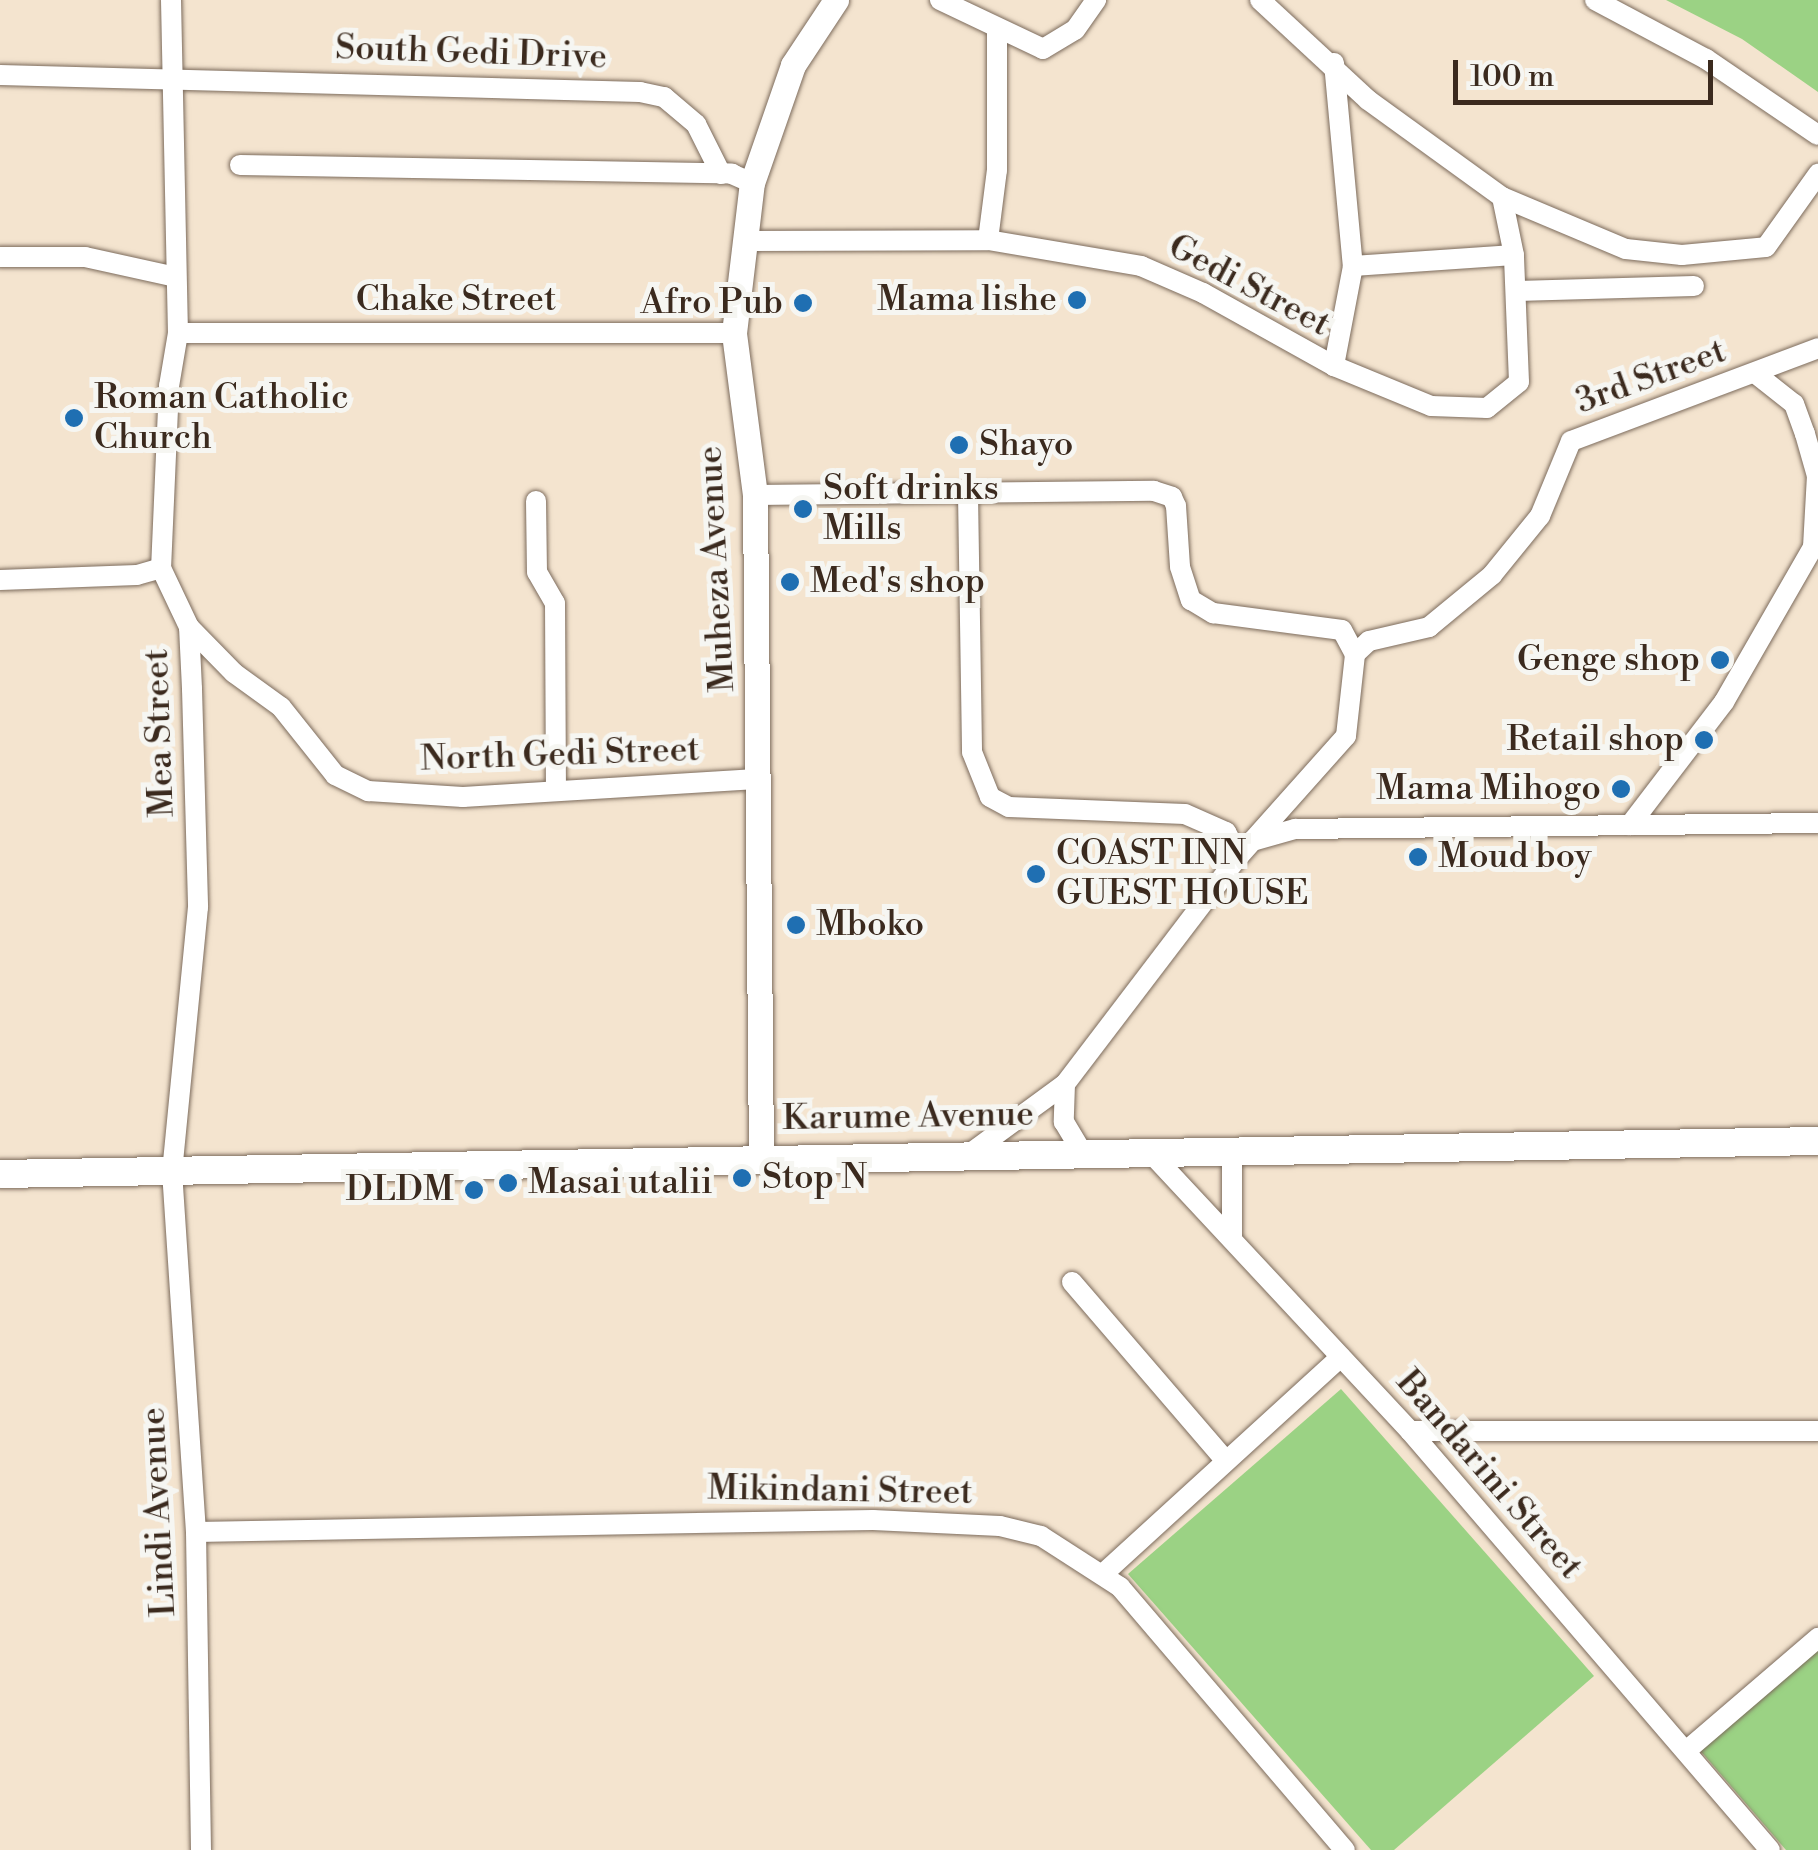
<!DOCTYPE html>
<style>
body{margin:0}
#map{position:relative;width:1818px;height:1850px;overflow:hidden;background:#f4e4cf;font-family:"Libre Bodoni",serif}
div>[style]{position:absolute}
.green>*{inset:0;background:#9bd284}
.roads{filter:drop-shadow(0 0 2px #7c6b5c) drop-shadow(0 0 2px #7c6b5c)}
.minor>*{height:20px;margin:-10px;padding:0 10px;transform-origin:10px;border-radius:10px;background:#fff}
.tertiary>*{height:25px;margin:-12.5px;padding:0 12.5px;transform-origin:12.5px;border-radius:12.5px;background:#fff}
.secondary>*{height:28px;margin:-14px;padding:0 14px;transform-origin:14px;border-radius:14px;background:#fff}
.dots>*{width:28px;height:28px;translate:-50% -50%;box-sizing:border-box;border:5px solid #f6f6f2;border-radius:50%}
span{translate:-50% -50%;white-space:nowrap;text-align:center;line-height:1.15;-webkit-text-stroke:10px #f6f6f2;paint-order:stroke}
.street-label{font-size:35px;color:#3b2a1e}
.poi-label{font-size:35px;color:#3b2a1e}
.right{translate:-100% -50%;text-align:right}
.left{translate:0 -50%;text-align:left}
.scale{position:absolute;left:1453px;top:60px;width:260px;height:45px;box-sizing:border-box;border:5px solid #3b2a1e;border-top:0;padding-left:12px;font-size:30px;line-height:35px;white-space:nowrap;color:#3b2a1e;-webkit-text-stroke:8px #f6f6f2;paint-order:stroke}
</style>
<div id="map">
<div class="green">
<div style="clip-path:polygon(1666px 0,1818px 0,1818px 92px,1742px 39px)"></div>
<div style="clip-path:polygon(1341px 1389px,1594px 1676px,1394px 1850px,1371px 1850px,1128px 1574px)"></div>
<div style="clip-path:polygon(1818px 1645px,1818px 1850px,1786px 1850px,1698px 1748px)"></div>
</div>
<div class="roads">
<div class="minor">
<div style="left:171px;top:0;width:333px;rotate:88.8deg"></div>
<div style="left:178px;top:333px;width:54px;rotate:99.6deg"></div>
<div style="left:169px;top:386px;width:182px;rotate:92.5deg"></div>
<div style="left:161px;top:568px;width:65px;rotate:64.6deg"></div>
<div style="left:189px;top:627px;width:62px;rotate:87.2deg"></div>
<div style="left:192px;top:689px;width:218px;rotate:88.4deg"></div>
<div style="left:198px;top:907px;width:265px;rotate:95.6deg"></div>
<div style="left:172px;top:1171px;width:362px;rotate:86.2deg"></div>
<div style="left:196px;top:1532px;width:318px;rotate:89.1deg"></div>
<div style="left:940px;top:0;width:114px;rotate:25.4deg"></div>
<div style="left:1043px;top:49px;width:37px;rotate:-31deg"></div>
<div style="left:1075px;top:30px;width:37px;rotate:-55deg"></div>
<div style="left:1260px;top:0;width:147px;rotate:42.8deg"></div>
<div style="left:1368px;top:100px;width:165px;rotate:35.9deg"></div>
<div style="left:1502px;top:197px;width:134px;rotate:22.8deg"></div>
<div style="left:1626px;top:249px;width:56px;rotate:6.1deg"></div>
<div style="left:1682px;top:255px;width:84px;rotate:-5.4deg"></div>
<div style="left:1766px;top:247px;width:90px;rotate:-54.5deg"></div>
<div style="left:1595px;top:0;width:126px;rotate:28deg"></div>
<div style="left:1706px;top:59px;width:135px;rotate:34.2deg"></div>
<div style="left:1334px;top:63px;width:204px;rotate:84.7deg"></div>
<div style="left:1353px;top:266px;width:102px;rotate:100.8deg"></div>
<div style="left:0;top:75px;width:640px;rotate:1.52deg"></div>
<div style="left:640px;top:92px;width:25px;rotate:12deg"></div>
<div style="left:664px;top:97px;width:42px;rotate:40.2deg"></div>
<div style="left:696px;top:124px;width:56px;rotate:63.4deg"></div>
<div style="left:240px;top:165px;width:492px;rotate:1deg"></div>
<div style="left:732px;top:174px;width:22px;rotate:24deg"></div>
<div style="left:988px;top:240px;width:71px;rotate:-82.7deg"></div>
<div style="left:997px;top:170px;width:139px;rotate:-90deg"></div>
<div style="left:749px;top:241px;width:239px;rotate:-0.2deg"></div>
<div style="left:988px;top:240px;width:155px;rotate:9.6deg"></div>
<div style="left:1141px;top:266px;width:68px;rotate:23.5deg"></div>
<div style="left:1203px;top:293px;width:150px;rotate:29.1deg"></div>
<div style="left:1334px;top:366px;width:105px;rotate:22.4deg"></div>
<div style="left:1431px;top:406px;width:56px;rotate:2deg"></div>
<div style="left:1487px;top:408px;width:41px;rotate:-39.1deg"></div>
<div style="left:1519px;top:382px;width:127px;rotate:-92.3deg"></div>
<div style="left:1514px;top:255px;width:59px;rotate:-101.7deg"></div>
<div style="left:0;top:257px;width:85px"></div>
<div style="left:85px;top:257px;width:93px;rotate:12.4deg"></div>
<div style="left:1353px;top:266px;width:161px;rotate:-3.9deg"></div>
<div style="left:1517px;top:291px;width:177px;rotate:-1.6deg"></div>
<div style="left:178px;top:333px;width:556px"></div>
<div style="left:968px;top:494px;width:258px;rotate:89.1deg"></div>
<div style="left:972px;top:752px;width:48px;rotate:68.2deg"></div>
<div style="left:990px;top:797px;width:21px;rotate:28deg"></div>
<div style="left:1009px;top:807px;width:176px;rotate:2.3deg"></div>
<div style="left:1185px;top:814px;width:45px;rotate:23.7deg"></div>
<div style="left:1226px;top:832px;width:27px;rotate:62deg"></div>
<div style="left:755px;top:495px;width:399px;rotate:-0.6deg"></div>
<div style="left:1154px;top:491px;width:19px;rotate:18deg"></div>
<div style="left:1172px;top:497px;width:10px;rotate:66deg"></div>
<div style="left:1176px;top:506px;width:61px;rotate:86.2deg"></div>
<div style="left:1180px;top:567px;width:35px;rotate:72deg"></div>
<div style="left:1191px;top:600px;width:26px;rotate:31deg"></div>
<div style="left:1213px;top:613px;width:130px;rotate:7.5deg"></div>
<div style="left:1342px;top:630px;width:27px;rotate:62deg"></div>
<div style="left:536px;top:501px;width:71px;rotate:89.2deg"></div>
<div style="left:537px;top:572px;width:36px;rotate:60deg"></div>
<div style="left:555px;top:603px;width:184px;rotate:89.7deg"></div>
<div style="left:0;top:580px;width:137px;rotate:-2.1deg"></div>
<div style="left:137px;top:575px;width:25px;rotate:-16deg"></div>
<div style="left:189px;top:627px;width:64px;rotate:45.6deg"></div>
<div style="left:234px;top:673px;width:58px;rotate:35.9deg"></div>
<div style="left:281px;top:707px;width:87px;rotate:51.5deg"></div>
<div style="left:335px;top:775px;width:37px;rotate:26deg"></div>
<div style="left:368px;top:791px;width:95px;rotate:3.6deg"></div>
<div style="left:463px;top:797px;width:298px;rotate:-3.5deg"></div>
<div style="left:1630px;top:825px;width:155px;rotate:-52.6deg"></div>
<div style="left:1724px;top:702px;width:179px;rotate:-60.1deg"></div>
<div style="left:1813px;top:547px;width:71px;rotate:-86.8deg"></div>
<div style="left:1817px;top:476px;width:44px;rotate:-105.9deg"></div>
<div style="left:1805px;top:434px;width:32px;rotate:-110deg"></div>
<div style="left:1794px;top:404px;width:48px;rotate:-141.7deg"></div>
<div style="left:1252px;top:841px;width:45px;rotate:-15.6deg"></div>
<div style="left:1295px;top:829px;width:523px;rotate:-0.66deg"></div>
<div style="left:1065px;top:1084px;width:38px;rotate:92deg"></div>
<div style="left:1064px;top:1122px;width:33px;rotate:59deg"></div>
<div style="left:1149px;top:1151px;width:383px;rotate:47deg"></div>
<div style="left:1410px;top:1431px;width:552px;rotate:49.33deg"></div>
<div style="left:968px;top:1155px;width:120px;rotate:-36.2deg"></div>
<div style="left:1065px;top:1084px;width:287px;rotate:-52.7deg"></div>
<div style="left:1239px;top:856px;width:161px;rotate:-48.3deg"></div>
<div style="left:1346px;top:736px;width:82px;rotate:-83.7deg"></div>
<div style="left:1355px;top:654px;width:19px;rotate:-43deg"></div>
<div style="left:1369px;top:641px;width:62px;rotate:-13.1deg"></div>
<div style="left:1429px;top:627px;width:82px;rotate:-39.5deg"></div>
<div style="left:1492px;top:575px;width:76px;rotate:-50.9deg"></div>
<div style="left:1540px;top:516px;width:81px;rotate:-67.5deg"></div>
<div style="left:1571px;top:441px;width:264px;rotate:-20.6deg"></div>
<div style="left:1232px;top:1237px;width:88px;rotate:-90deg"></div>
<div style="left:1072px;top:1282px;width:233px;rotate:49.3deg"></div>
<div style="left:1410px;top:1431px;width:408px"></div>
<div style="left:196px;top:1532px;width:677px;rotate:-1.02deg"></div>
<div style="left:873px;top:1520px;width:127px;rotate:2.7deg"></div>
<div style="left:1000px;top:1526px;width:42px;rotate:13.7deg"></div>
<div style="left:1041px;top:1536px;width:94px;rotate:32.8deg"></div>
<div style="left:1120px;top:1587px;width:346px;rotate:49.5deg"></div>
<div style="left:1103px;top:1574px;width:322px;rotate:-42.4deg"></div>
<div style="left:1686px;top:1751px;width:174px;rotate:-40.6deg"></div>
</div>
<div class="tertiary">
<div style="left:761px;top:1158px;width:663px;rotate:-90.52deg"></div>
<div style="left:755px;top:495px;width:163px;rotate:-97.4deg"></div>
<div style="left:734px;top:333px;width:151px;rotate:-83.2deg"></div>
<div style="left:752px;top:183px;width:125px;rotate:-70.8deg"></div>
<div style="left:793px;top:65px;width:78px;rotate:-56.5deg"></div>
</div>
<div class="secondary">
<div style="left:0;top:1174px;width:1818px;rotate:-1.04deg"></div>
</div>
</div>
<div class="dots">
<div style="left:1077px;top:300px;background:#1f6fb2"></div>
<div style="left:803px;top:303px;background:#1f6fb2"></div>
<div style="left:74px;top:418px;background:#1f6fb2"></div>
<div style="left:959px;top:445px;background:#1f6fb2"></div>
<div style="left:803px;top:509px;background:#1f6fb2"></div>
<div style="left:790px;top:582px;background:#1f6fb2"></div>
<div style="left:1720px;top:660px;background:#1f6fb2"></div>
<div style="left:1704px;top:740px;background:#1f6fb2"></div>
<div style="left:1621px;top:789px;background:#1f6fb2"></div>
<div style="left:1418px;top:857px;background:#1f6fb2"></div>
<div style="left:1036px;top:874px;background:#1f6fb2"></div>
<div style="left:796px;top:925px;background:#1f6fb2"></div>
<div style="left:742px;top:1178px;background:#1f6fb2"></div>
<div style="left:508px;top:1183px;background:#1f6fb2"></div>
<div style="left:474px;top:1190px;background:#1f6fb2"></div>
</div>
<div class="street-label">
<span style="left:471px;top:53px;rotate:2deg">South Gedi Drive</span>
<span style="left:1249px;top:286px;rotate:28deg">Gedi Street</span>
<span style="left:456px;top:300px">Chake Street</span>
<span style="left:1651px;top:377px;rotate:-20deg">3rd Street</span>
<span style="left:717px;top:569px;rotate:-93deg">Muheza Avenue</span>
<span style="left:160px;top:733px;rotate:-92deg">Mea Street</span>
<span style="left:560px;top:755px;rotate:-2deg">North Gedi Street</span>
<span style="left:908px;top:1117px;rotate:-1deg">Karume Avenue</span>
<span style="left:1489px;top:1475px;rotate:49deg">Bandarini Street</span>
<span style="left:840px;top:1491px;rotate:1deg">Mikindani Street</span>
<span style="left:159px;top:1512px;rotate:-93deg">Lindi Avenue</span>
</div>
<div class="poi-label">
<span class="right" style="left:1057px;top:300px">Mama lishe</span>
<span class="right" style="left:783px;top:303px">Afro Pub</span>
<span class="left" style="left:94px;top:418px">Roman Catholic<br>Church</span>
<span class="left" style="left:979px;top:445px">Shayo</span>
<span class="left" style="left:823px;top:509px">Soft drinks<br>Mills</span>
<span class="left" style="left:810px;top:582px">Med's shop</span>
<span class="right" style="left:1700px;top:660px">Genge shop</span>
<span class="right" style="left:1684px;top:740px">Retail shop</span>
<span class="right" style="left:1601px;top:789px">Mama Mihogo</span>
<span class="left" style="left:1056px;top:874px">COAST INN<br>GUEST HOUSE</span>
<span class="left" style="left:1438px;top:857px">Moud boy</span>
<span class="left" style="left:816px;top:925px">Mboko</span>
<span class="left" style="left:762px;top:1178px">Stop N</span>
<span class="left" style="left:528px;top:1183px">Masai utalii</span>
<span class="right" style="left:454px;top:1190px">DLDM</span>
</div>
<div class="scale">100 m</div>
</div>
